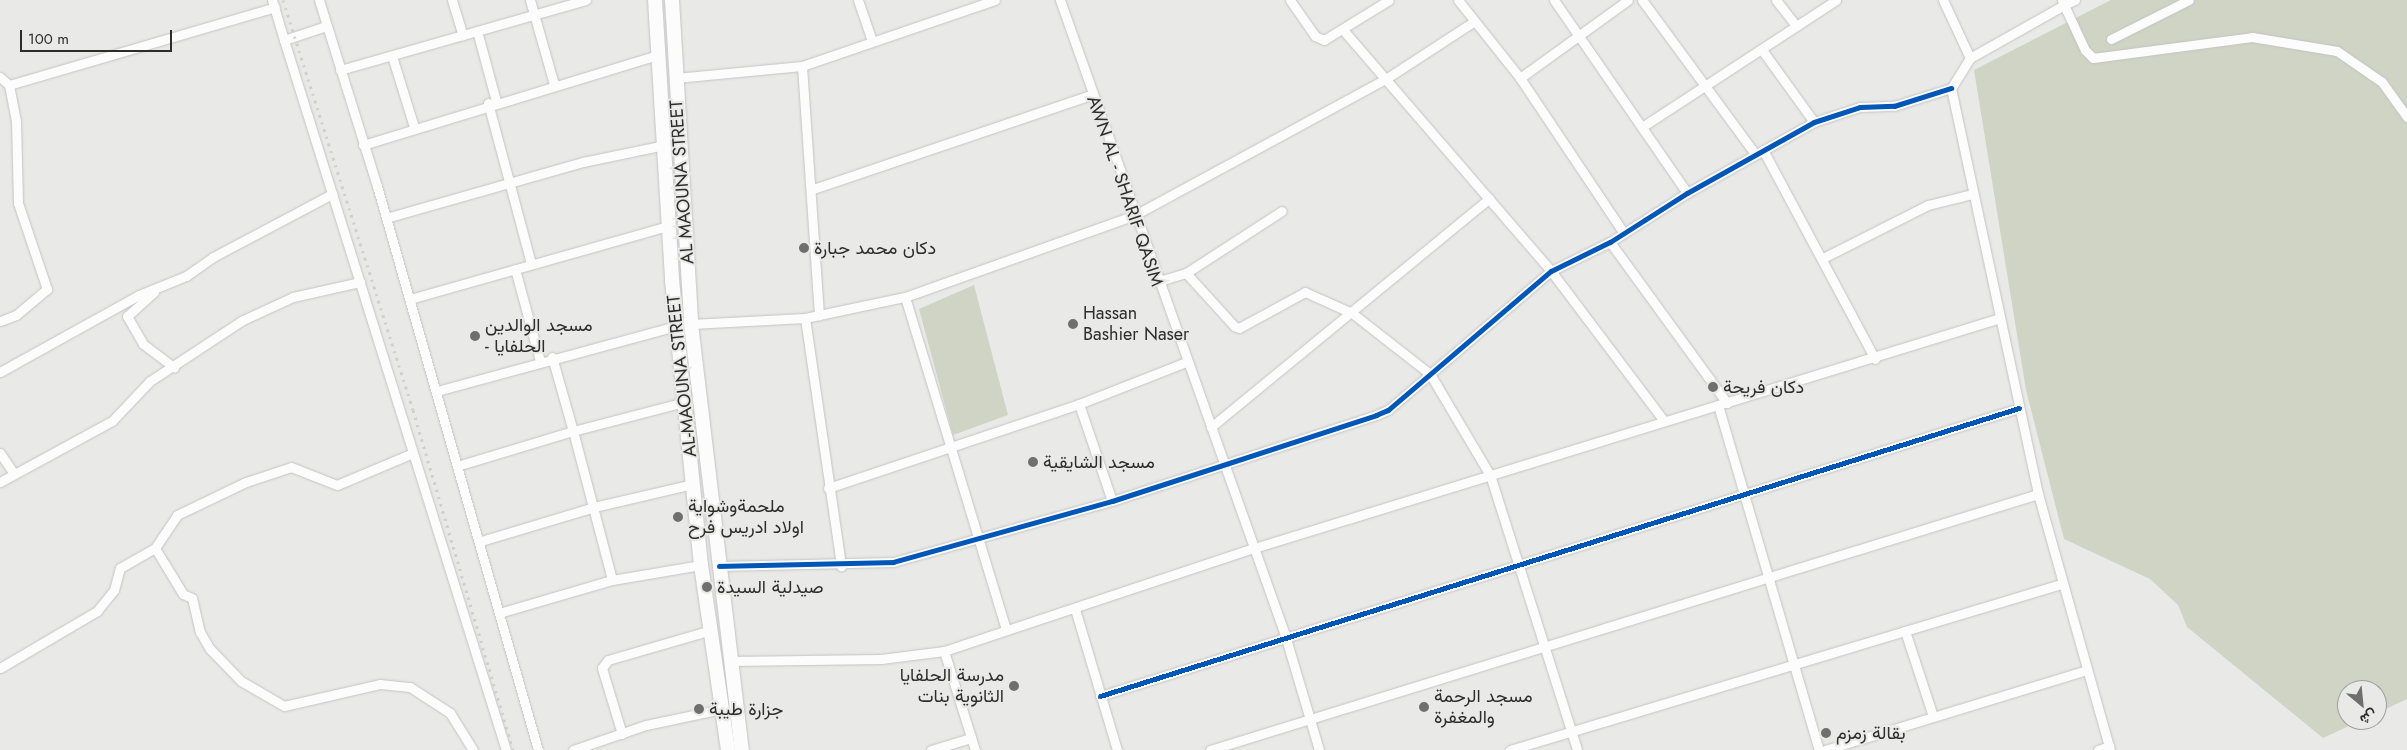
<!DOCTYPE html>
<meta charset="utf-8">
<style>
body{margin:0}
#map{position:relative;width:2407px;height:750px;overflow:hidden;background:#e9e9e8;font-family:Jost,Vazirmatn,sans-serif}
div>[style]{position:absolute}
.green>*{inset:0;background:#cfd4c4}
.roads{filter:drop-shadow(0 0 1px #c4c4c3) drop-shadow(0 0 1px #c4c4c3)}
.minor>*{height:9px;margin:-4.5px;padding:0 4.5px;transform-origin:4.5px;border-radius:4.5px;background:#fcfcfc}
.trunk>*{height:14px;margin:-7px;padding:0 7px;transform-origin:7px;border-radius:7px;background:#fcfcfc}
.rail>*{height:3px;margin-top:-1.5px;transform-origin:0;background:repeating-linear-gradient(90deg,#cfd0ce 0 2.5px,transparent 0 7.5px)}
.cycleway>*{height:5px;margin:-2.5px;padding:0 2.5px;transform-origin:2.5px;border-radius:2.5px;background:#0057b8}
.dots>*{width:14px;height:14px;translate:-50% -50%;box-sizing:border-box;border:2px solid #e9eae7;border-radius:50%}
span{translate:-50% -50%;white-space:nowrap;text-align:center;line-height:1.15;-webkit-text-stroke:4px #e9eae7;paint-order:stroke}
.street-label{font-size:18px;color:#2d2d2c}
.poi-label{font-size:18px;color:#2d2d2c}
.left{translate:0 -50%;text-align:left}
.right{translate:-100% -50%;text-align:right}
.north{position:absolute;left:2337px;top:680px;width:50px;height:50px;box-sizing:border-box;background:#e9eae7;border:1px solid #9e9e9c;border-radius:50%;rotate:152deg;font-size:14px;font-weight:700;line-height:20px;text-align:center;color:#2d2d2c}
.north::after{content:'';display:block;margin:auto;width:18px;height:22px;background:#6f6f6e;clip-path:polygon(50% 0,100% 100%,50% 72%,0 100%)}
.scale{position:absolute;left:20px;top:30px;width:152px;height:22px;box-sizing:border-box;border:2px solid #2d2d2c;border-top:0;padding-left:6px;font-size:15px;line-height:18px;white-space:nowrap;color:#2d2d2c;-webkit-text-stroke:4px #e9eae7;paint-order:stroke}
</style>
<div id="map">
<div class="green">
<div style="clip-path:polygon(2111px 0,2407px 0,2407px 699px,2377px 713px,2377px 690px,2347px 690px,2347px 720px,2362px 720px,2323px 738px,2187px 627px,2178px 605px,2150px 579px,2064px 539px,2026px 390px,1974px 70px)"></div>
<div style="clip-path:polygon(974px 285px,1008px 415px,953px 435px,919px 309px)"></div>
</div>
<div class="roads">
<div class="minor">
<div style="left:272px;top:0;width:42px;rotate:73.3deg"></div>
<div style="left:284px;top:40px;width:44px;rotate:-18.4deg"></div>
<div style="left:319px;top:0;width:195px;rotate:72.7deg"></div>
<div style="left:377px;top:186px;width:587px;rotate:74.07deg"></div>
<div style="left:452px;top:0;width:37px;rotate:73deg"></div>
<div style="left:530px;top:0;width:87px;rotate:74.1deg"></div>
<div style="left:858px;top:0;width:43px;rotate:71.1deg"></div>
<div style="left:1060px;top:0;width:674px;rotate:70.49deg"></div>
<div style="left:1285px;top:635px;width:120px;rotate:73.5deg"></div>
<div style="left:1290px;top:0;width:44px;rotate:55.2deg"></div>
<div style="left:1315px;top:36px;width:10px;rotate:24deg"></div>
<div style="left:1324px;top:40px;width:76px;rotate:-31.6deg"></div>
<div style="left:1458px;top:0;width:100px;rotate:51.5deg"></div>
<div style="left:1520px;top:78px;width:185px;rotate:56.2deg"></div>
<div style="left:1554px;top:0;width:234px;rotate:55.4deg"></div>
<div style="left:1642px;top:0;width:191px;rotate:53.7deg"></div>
<div style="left:1776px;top:0;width:33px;rotate:52deg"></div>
<div style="left:1943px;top:0;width:64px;rotate:65deg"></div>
<div style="left:2062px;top:0;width:5px;rotate:68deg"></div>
<div style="left:2064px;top:5px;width:108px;rotate:150.6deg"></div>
<div style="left:1970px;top:58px;width:36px;rotate:122deg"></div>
<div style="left:1951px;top:88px;width:415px;rotate:77.9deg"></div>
<div style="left:2038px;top:494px;width:266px;rotate:74.3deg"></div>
<div style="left:2075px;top:0;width:12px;rotate:156deg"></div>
<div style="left:2064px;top:5px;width:50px;rotate:65deg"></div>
<div style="left:2085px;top:50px;width:11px;rotate:45deg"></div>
<div style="left:2093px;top:58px;width:160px;rotate:-7.5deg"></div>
<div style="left:2252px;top:37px;width:86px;rotate:9.4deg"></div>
<div style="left:2337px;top:51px;width:55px;rotate:34.6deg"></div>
<div style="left:2382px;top:82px;width:43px;rotate:54.5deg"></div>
<div style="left:477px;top:31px;width:73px;rotate:74.8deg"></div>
<div style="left:1344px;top:31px;width:317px;rotate:49.2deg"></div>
<div style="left:1551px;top:271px;width:188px;rotate:53deg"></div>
<div style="left:2111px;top:39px;width:87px;rotate:-26.6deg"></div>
<div style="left:284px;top:40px;width:744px;rotate:72.64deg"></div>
<div style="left:1762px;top:50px;width:89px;rotate:54.2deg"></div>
<div style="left:392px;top:56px;width:74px;rotate:72.8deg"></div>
<div style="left:802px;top:66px;width:250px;rotate:86.1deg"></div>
<div style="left:340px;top:70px;width:256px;rotate:-15.9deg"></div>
<div style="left:0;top:77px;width:12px;rotate:42deg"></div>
<div style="left:9px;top:85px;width:37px;rotate:79deg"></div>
<div style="left:16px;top:121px;width:82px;rotate:88.6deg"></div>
<div style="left:18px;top:203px;width:91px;rotate:71.4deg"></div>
<div style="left:47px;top:289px;width:40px;rotate:140deg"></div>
<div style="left:16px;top:315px;width:17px;rotate:159deg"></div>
<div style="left:675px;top:78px;width:128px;rotate:-5.4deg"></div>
<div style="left:802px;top:66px;width:204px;rotate:-18.9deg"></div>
<div style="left:1520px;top:78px;width:133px;rotate:-35.8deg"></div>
<div style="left:9px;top:85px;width:277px;rotate:-16.3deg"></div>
<div style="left:488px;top:103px;width:167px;rotate:75deg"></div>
<div style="left:1642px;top:127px;width:232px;rotate:-33.2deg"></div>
<div style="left:363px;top:145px;width:308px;rotate:-17deg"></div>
<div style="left:1763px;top:150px;width:237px;rotate:61.8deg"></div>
<div style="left:813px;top:189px;width:293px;rotate:-18.7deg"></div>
<div style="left:386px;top:218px;width:205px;rotate:-15.9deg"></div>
<div style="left:583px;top:162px;width:84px;rotate:-11.7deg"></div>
<div style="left:1610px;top:242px;width:199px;rotate:54deg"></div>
<div style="left:1823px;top:258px;width:118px;rotate:-26.8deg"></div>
<div style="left:1928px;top:205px;width:45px;rotate:-14deg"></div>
<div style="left:515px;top:269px;width:95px;rotate:74.8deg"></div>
<div style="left:1186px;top:273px;width:72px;rotate:47.8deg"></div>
<div style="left:1234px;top:326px;width:5px;rotate:22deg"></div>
<div style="left:1239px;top:328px;width:75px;rotate:-28.6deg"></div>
<div style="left:1305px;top:292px;width:51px;rotate:24.1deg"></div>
<div style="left:1352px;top:313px;width:99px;rotate:38deg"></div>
<div style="left:1430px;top:374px;width:117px;rotate:59.3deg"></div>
<div style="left:1490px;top:475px;width:288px;rotate:72.4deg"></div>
<div style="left:1156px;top:282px;width:31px;rotate:-17deg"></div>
<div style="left:1186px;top:273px;width:114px;rotate:-32.9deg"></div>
<div style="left:154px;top:292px;width:36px;rotate:138deg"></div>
<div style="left:127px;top:316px;width:32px;rotate:60deg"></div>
<div style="left:143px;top:344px;width:39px;rotate:37deg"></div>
<div style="left:905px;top:297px;width:347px;rotate:73.1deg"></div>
<div style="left:410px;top:299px;width:268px;rotate:-15.8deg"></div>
<div style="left:805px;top:318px;width:251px;rotate:81.7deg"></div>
<div style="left:691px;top:324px;width:114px;rotate:-3deg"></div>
<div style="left:805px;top:318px;width:102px;rotate:-11.9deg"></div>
<div style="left:905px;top:297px;width:242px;rotate:-19.6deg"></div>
<div style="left:1133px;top:216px;width:285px;rotate:-28.5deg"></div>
<div style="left:1384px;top:80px;width:106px;rotate:-33.1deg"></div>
<div style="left:552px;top:357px;width:77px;rotate:74.2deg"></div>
<div style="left:573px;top:431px;width:115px;rotate:-14.6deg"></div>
<div style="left:0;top:372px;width:159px;rotate:-29deg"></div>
<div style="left:139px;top:295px;width:51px;rotate:-22deg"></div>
<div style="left:186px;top:276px;width:33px;rotate:-35deg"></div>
<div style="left:213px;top:257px;width:135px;rotate:-27.9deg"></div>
<div style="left:437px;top:391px;width:249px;rotate:-15.2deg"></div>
<div style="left:1079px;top:404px;width:102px;rotate:71.2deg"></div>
<div style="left:1718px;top:405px;width:359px;rotate:73.7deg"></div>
<div style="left:1211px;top:427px;width:360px;rotate:-39.4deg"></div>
<div style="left:0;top:453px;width:25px;rotate:56deg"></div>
<div style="left:457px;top:466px;width:121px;rotate:-16.8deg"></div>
<div style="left:573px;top:431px;width:154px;rotate:75.3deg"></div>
<div style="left:0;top:482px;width:128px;rotate:-28.6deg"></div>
<div style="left:112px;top:421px;width:55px;rotate:-46.5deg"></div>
<div style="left:150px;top:381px;width:111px;rotate:-33.3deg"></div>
<div style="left:243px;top:320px;width:55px;rotate:-24.7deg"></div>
<div style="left:293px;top:297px;width:69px;rotate:-12.6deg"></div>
<div style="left:828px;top:488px;width:265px;rotate:-18.5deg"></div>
<div style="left:1079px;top:404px;width:115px;rotate:-21.4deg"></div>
<div style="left:481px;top:541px;width:118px;rotate:-16.7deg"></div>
<div style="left:594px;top:507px;width:102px;rotate:-13.1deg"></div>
<div style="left:155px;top:548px;width:54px;rotate:58.7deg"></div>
<div style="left:183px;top:594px;width:10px;rotate:24deg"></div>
<div style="left:192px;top:598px;width:35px;rotate:77deg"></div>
<div style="left:200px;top:632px;width:20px;rotate:60deg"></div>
<div style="left:210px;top:649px;width:45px;rotate:45.9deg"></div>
<div style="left:241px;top:681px;width:50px;rotate:30.2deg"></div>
<div style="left:284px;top:706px;width:98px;rotate:-12.9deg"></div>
<div style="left:380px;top:684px;width:30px;rotate:6deg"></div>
<div style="left:410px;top:687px;width:48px;rotate:33deg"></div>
<div style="left:450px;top:713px;width:44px;rotate:58.1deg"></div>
<div style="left:719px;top:566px;width:174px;rotate:-1.3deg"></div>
<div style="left:893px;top:562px;width:227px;rotate:-15.6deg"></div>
<div style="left:1112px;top:501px;width:278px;rotate:-18deg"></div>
<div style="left:1376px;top:415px;width:13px;rotate:-23deg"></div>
<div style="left:1388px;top:410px;width:214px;rotate:-40.5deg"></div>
<div style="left:1551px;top:271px;width:66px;rotate:-26.2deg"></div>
<div style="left:1610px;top:242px;width:91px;rotate:-32.5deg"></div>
<div style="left:1687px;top:193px;width:145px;rotate:-29.2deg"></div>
<div style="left:1814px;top:122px;width:48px;rotate:-18.1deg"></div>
<div style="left:1860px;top:107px;width:34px;rotate:-2deg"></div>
<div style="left:1894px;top:106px;width:60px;rotate:-17.5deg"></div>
<div style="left:1075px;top:609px;width:147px;rotate:73.4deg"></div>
<div style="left:499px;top:613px;width:118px;rotate:-16.3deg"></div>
<div style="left:612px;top:580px;width:90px;rotate:-9.6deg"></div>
<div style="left:1905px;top:631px;width:89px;rotate:71.8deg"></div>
<div style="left:944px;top:651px;width:104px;rotate:72.6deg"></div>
<div style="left:731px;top:661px;width:150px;rotate:-0.8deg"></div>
<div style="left:881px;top:659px;width:64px;rotate:-7.2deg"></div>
<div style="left:944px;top:651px;width:324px;rotate:-18.4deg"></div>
<div style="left:1251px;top:549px;width:781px;rotate:-17.14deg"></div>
<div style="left:0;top:668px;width:113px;rotate:-30.4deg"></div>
<div style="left:97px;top:611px;width:27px;rotate:-51deg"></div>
<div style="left:114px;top:590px;width:23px;rotate:-75deg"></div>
<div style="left:120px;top:568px;width:40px;rotate:-29.7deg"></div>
<div style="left:155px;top:548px;width:40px;rotate:-56deg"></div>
<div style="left:177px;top:515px;width:76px;rotate:-25.6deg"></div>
<div style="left:246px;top:482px;width:47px;rotate:-18.4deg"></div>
<div style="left:291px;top:467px;width:49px;rotate:21.4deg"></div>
<div style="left:337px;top:485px;width:82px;rotate:-22.8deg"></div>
<div style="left:1100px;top:696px;width:963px;rotate:-17.4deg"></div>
<div style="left:622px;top:734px;width:69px;rotate:-106.9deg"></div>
<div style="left:602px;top:668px;width:10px;rotate:-53deg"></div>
<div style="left:608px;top:660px;width:107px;rotate:-16.2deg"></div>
<div style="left:573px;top:750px;width:77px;rotate:-18.9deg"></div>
<div style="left:646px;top:725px;width:78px;rotate:-11.9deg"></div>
<div style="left:931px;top:750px;width:42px;rotate:-16.7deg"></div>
<div style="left:1210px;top:750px;width:867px;rotate:-17.18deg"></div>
<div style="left:1510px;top:750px;width:575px;rotate:-16.77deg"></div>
<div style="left:1825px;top:750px;width:273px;rotate:-17deg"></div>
<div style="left:2098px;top:750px;width:12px;rotate:-20deg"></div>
</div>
<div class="trunk">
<div style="left:655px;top:0;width:281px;rotate:86.5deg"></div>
<div style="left:672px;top:280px;width:286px;rotate:84.2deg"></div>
<div style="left:701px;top:565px;width:187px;rotate:81.7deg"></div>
<div style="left:672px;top:0;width:325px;rotate:86.6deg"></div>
<div style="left:691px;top:324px;width:429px;rotate:83.2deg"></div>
</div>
</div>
<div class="rail">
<div style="left:283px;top:0;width:430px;rotate:72.4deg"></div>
<div style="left:413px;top:410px;width:354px;rotate:73.6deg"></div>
</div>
<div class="cycleway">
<div style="left:719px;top:566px;width:174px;rotate:-1.3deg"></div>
<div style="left:893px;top:562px;width:227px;rotate:-15.6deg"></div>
<div style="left:1112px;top:501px;width:278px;rotate:-18deg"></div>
<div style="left:1376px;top:415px;width:13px;rotate:-23deg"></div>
<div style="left:1388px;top:410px;width:214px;rotate:-40.5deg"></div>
<div style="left:1551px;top:271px;width:66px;rotate:-26.2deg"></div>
<div style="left:1610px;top:242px;width:91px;rotate:-32.5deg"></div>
<div style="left:1687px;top:193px;width:145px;rotate:-29.2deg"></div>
<div style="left:1814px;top:122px;width:48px;rotate:-18.1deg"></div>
<div style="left:1860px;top:107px;width:34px;rotate:-2deg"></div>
<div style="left:1894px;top:106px;width:60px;rotate:-17.5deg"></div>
<div style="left:1100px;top:696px;width:963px;rotate:-17.4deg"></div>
</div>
<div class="dots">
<div style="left:804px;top:248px;background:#6f6f6e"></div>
<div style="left:1073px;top:324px;background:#6f6f6e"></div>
<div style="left:475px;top:336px;background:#6f6f6e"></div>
<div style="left:1713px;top:387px;background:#6f6f6e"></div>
<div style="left:1033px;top:462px;background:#6f6f6e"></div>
<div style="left:678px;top:517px;background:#6f6f6e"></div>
<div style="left:707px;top:587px;background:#6f6f6e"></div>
<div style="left:1014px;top:686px;background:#6f6f6e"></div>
<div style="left:1424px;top:707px;background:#6f6f6e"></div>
<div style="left:699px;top:709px;background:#6f6f6e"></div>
<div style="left:1826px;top:733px;background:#6f6f6e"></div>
</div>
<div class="street-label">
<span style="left:682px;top:182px;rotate:-94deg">AL MAOUNA STREET</span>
<span style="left:1125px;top:191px;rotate:71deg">AWN AL - SHARIF QASIM</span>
<span style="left:682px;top:376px;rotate:-96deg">AL-MAOUNA STREET</span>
</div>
<div class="poi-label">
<span class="left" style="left:814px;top:248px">دكان محمد جبارة</span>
<span class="left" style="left:1083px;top:324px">Hassan<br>Bashier Naser</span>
<span class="left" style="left:485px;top:336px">مسجد الوالدين<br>- الحلفايا</span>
<span class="left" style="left:1723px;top:387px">دكان فريحة</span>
<span class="left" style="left:1043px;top:462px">مسجد الشايقية</span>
<span class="left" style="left:688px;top:517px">ملحمةوشواية<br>اولاد ادريس فرح</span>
<span class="left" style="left:717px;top:587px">صيدلية السيدة</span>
<span class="right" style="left:1004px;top:686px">مدرسة الحلفايا<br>الثانوية بنات</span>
<span class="left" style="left:1434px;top:707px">مسجد الرحمة<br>والمغفرة</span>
<span class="left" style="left:709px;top:709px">جزارة طيبة</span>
<span class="left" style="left:1836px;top:733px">بقالة زمزم</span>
</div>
<div class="north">ش</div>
<div class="scale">100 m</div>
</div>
